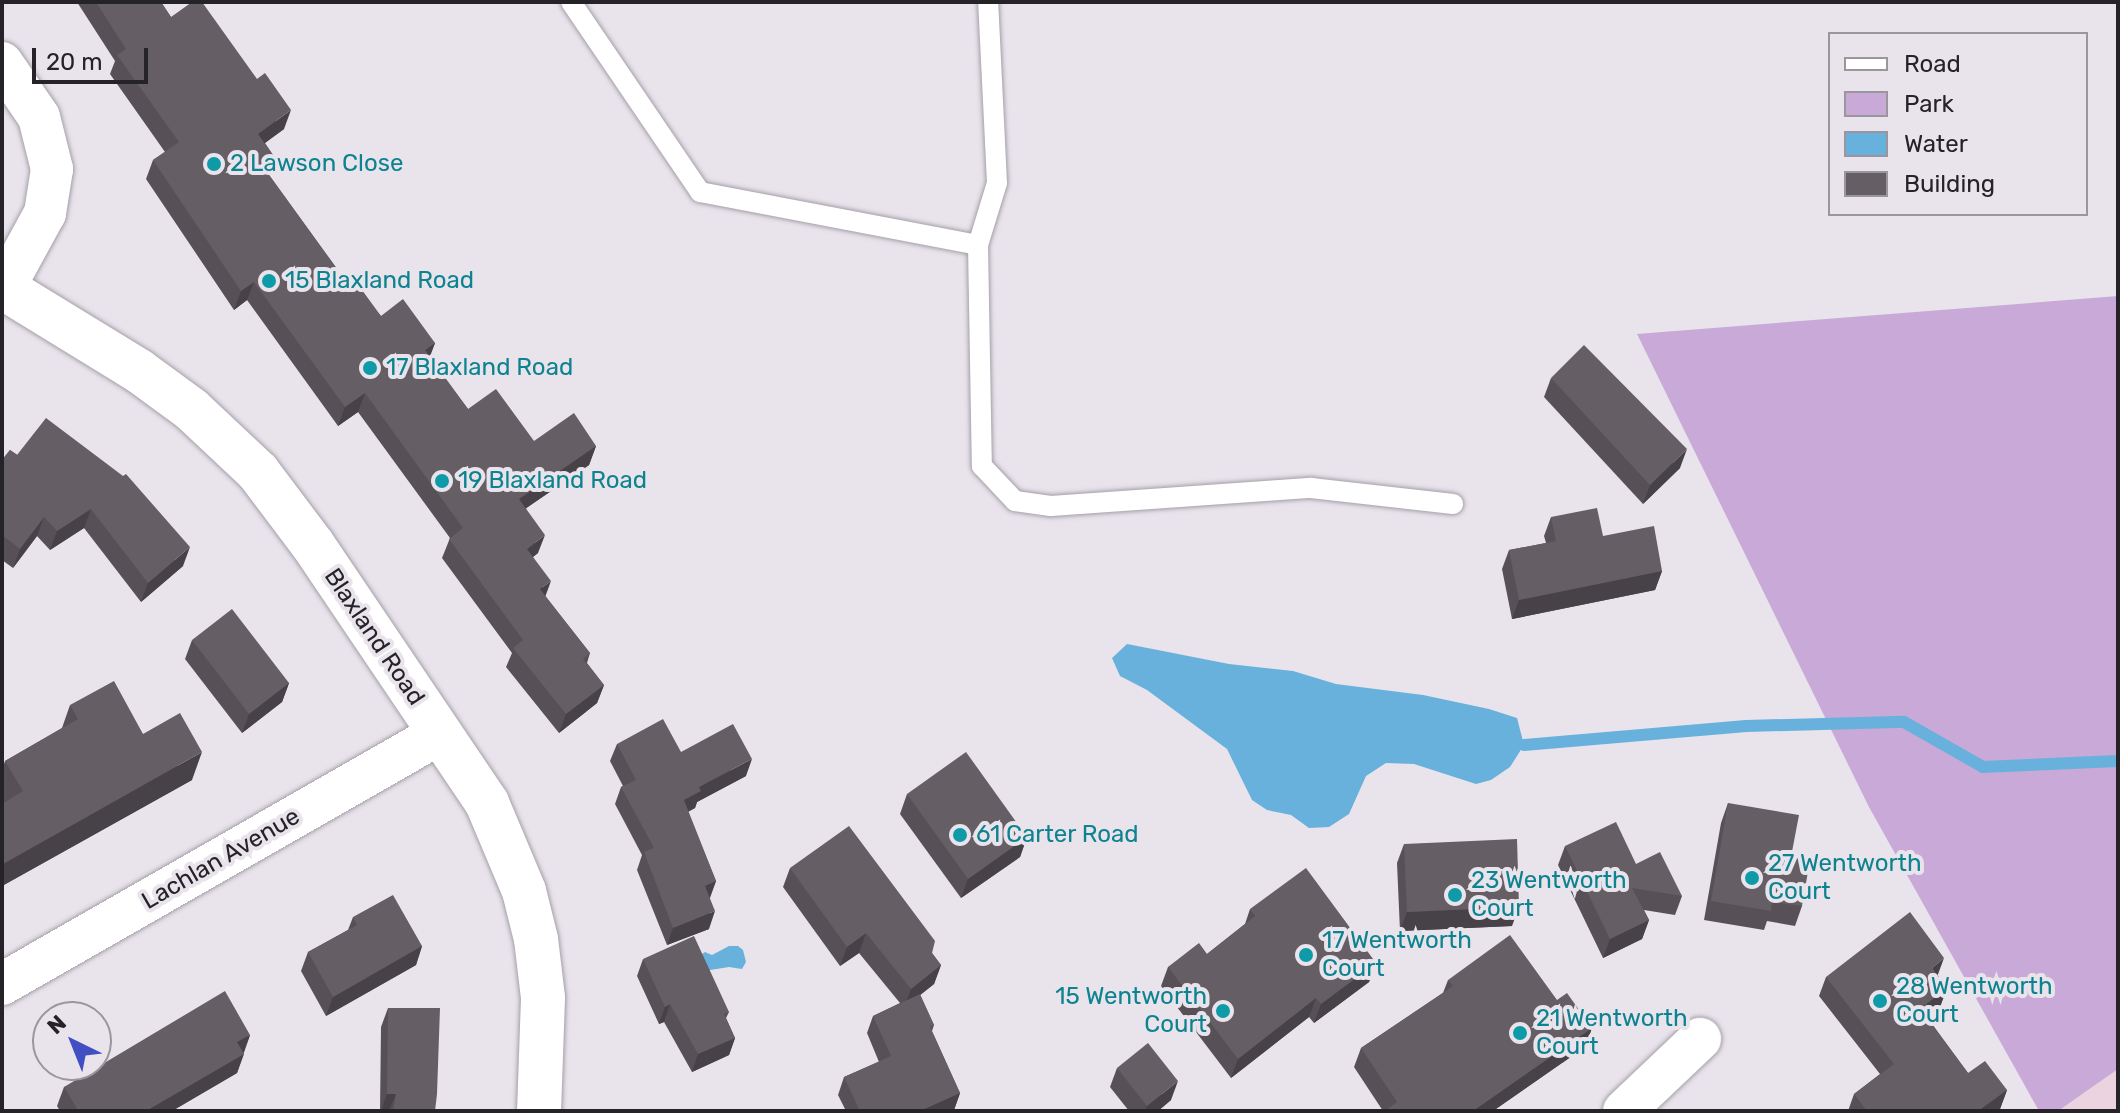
<!DOCTYPE html>
<style>
body{margin:0}
#map{position:relative;width:2120px;height:1113px;overflow:hidden;background:#e9e3ec;font-family:Rubik,sans-serif}
div>[style]{position:absolute}
.education>*{inset:0;background:#ebd4e0}
.green>*{inset:0;background:#c8a9d8}
.water>*{inset:0;background:#68b1dc}
.stream>*{height:12px;margin:-6px;padding:0 6px;transform-origin:6px;border-radius:6px;background:#68b1dc}
.roads{filter:drop-shadow(0 0 2px #a59fa8) drop-shadow(0 0 2px #a59fa8)}
.service>*{height:20px;margin:-10px;padding:0 10px;transform-origin:10px;border-radius:10px;background:#fff}
.minor>*{height:42px;margin:-21px;padding:0 21px;transform-origin:21px;border-radius:21px;background:#fff}
.tertiary>*{height:44px;margin:-22px;padding:0 22px;transform-origin:22px;border-radius:22px;background:#fff}
.wall>*{inset:0;background:#575157}
.shaded-wall>*{inset:0;background:#474247}
.building>*{inset:0;background:#655e65}
.dots>*{width:22px;height:22px;translate:-50% -50%;box-sizing:border-box;border:4px solid #e9e3ec;border-radius:50%}
span{translate:-50% -50%;white-space:nowrap;text-align:center;line-height:1.15;-webkit-text-stroke:8px #e9e3ec;paint-order:stroke}
.culture-label{font-size:24px;color:#0d838f}
.left{translate:0 -50%;text-align:left}
.right{translate:-100% -50%;text-align:right}
.street-label{font-size:24px;color:#252327}
.frame{position:absolute;inset:0;border:4px solid #252327;pointer-events:none}
.legend{position:absolute;left:1828px;top:32px;width:260px;height:184px;box-sizing:border-box;background:#e9e3ec;border:2px solid #9b969d;margin:0;padding:10px 14px;list-style:none;font-size:24px;color:#252327}
.legend li{display:flex;align-items:center;gap:16px;height:40px}
.legend b{width:40px;border:2px solid #9b969d}
.north{position:absolute;left:32px;top:1001px;width:80px;height:80px;box-sizing:border-box;background:#e9e3ec;border:2px solid #9b969d;border-radius:50%;rotate:317deg;font-size:22px;font-weight:700;line-height:32px;text-align:center;color:#252327}
.north::after{content:'';display:block;margin:auto;width:28px;height:36px;background:#424fc3;clip-path:polygon(50% 0,100% 100%,50% 72%,0 100%)}
.scale{position:absolute;left:32px;top:48px;width:116px;height:36px;box-sizing:border-box;border:4px solid #252327;border-top:0;padding-left:10px;font-size:24px;line-height:28px;white-space:nowrap;color:#252327;-webkit-text-stroke:6px #e9e3ec;paint-order:stroke}
</style>
<div id="map">
<div class="education">
<div style="clip-path:polygon(2118px 1069px,2118px 1111px,2058px 1111px)"></div>
</div>
<div class="green">
<div style="clip-path:polygon(2118px 296px,2118px 1069px,2058px 1111px,2039px 1111px,1869px 807px,1637px 334px)"></div>
</div>
<div class="water">
<div style="clip-path:polygon(1127px 644px,1229px 664px,1293px 671px,1336px 684px,1423px 695px,1489px 709px,1517px 718px,1524px 745px,1510px 767px,1491px 780px,1476px 784px,1414px 764px,1386px 763px,1366px 776px,1349px 814px,1329px 827px,1309px 828px,1291px 815px,1267px 810px,1252px 800px,1227px 749px,1147px 690px,1120px 676px,1112px 658px)"></div>
<div style="clip-path:polygon(729px 946px,738px 946px,743px 950px,746px 962px,742px 969px,729px 967px,704px 971px,699px 956px,705px 952px,712px 955px)"></div>
</div>
<div class="stream">
<div style="left:1524px;top:745px;width:223px;rotate:-4.9deg"></div>
<div style="left:1746px;top:726px;width:158px;rotate:-1.5deg"></div>
<div style="left:1904px;top:722px;width:91px;rotate:29.7deg"></div>
<div style="left:1983px;top:767px;width:135px;rotate:-2.5deg"></div>
</div>
<div class="roads">
<div class="service">
<div style="left:571px;top:2px;width:230px;rotate:55.8deg"></div>
<div style="left:700px;top:192px;width:283px;rotate:10.8deg"></div>
<div style="left:978px;top:245px;width:65px;rotate:-73deg"></div>
<div style="left:997px;top:183px;width:181px;rotate:-92.8deg"></div>
<div style="left:978px;top:245px;width:221px;rotate:89deg"></div>
<div style="left:982px;top:466px;width:48px;rotate:46.7deg"></div>
<div style="left:1015px;top:501px;width:36px;rotate:8deg"></div>
<div style="left:1051px;top:506px;width:261px;rotate:-4deg"></div>
<div style="left:1311px;top:488px;width:143px;rotate:6.4deg"></div>
</div>
<div class="minor">
<div style="left:2px;top:63px;width:65px;rotate:55.6deg"></div>
<div style="left:39px;top:117px;width:54px;rotate:76deg"></div>
<div style="left:52px;top:169px;width:45px;rotate:99deg"></div>
<div style="left:45px;top:213px;width:90px;rotate:118.6deg"></div>
<div style="left:2px;top:984px;width:503px;rotate:-29.77deg"></div>
<div style="left:1624px;top:1111px;width:105px;rotate:-43.5deg"></div>
</div>
<div class="tertiary">
<div style="left:2px;top:287px;width:161px;rotate:31.5deg"></div>
<div style="left:139px;top:371px;width:64px;rotate:36.2deg"></div>
<div style="left:191px;top:409px;width:92px;rotate:43.2deg"></div>
<div style="left:258px;top:472px;width:91px;rotate:53deg"></div>
<div style="left:313px;top:545px;width:311px;rotate:56deg"></div>
<div style="left:487px;top:803px;width:95px;rotate:67.2deg"></div>
<div style="left:524px;top:891px;width:49px;rotate:76deg"></div>
<div style="left:536px;top:939px;width:59px;rotate:83.2deg"></div>
<div style="left:543px;top:998px;width:113px;rotate:92deg"></div>
</div>
</div>
<div class="wall">
<div style="clip-path:polygon(77px 2px,161px 2px,171px 17px,284px 129px,265px 143px,273px 155px,267px 172px,353px 291px,381px 316px,435px 343px,429px 357px,468px 409px,534px 441px,596px 446px,589px 465px,526px 508px,538px 553px,533px 557px,545px 596px,590px 653px,587px 663px,604px 685px,597px 703px,559px 733px,506px 667px,512px 653px,442px 558px,450px 538px,358px 412px,338px 426px,247px 300px,234px 310px,146px 179px,153px 160px,165px 152px,110px 74px,115px 61px)"></div>
<div style="clip-path:polygon(1551px 378px,1680px 468px,1643px 504px,1544px 397px)"></div>
<div style="clip-path:polygon(10px 450px,183px 566px,141px 602px,84px 528px,50px 550px,37px 536px,13px 568px,2px 560px,2px 460px)"></div>
<div style="clip-path:polygon(1551px 517px,1603px 536px,1662px 571px,1655px 590px,1512px 619px,1502px 569px,1509px 550px,1546px 543px,1544px 536px)"></div>
<div style="clip-path:polygon(192px 640px,289px 683px,282px 702px,242px 733px,185px 659px)"></div>
<div style="clip-path:polygon(70px 705px,143px 734px,192px 780px,2px 886px,2px 804px,3px 803px,2px 800px,2px 770px,5px 761px,62px 728px)"></div>
<div style="clip-path:polygon(617px 744px,681px 752px,746px 776px,697px 802px,695px 808px,688px 812px,716px 881px,710px 898px,709px 929px,667px 945px,637px 870px,642px 855px,615px 804px,621px 787px,623px 786px,610px 761px)"></div>
<div style="clip-path:polygon(907px 794px,1027px 837px,1020px 857px,961px 898px,900px 814px)"></div>
<div style="clip-path:polygon(1728px 803px,1791px 857px,1802px 906px,1795px 926px,1767px 921px,1764px 930px,1704px 920px,1721px 823px)"></div>
<div style="clip-path:polygon(1404px 844px,1512px 926px,1400px 931px,1397px 863px)"></div>
<div style="clip-path:polygon(1565px 846px,1636px 864px,1682px 896px,1675px 915px,1644px 910px,1649px 920px,1642px 939px,1603px 958px,1558px 865px)"></div>
<div style="clip-path:polygon(790px 868px,932px 953px,941px 965px,934px 984px,920px 995px,934px 1025px,932px 1031px,960px 1093px,954px 1110px,951px 1111px,846px 1111px,838px 1095px,844px 1077px,879px 1062px,867px 1033px,873px 1016px,900px 1003px,859px 953px,840px 966px,783px 887px)"></div>
<div style="clip-path:polygon(1250px 909px,1376px 963px,1369px 982px,1314px 1023px,1309px 1017px,1231px 1078px,1161px 986px,1168px 967px,1207px 954px,1245px 924px)"></div>
<div style="clip-path:polygon(353px 917px,422px 946px,416px 965px,326px 1016px,301px 971px,308px 952px,348px 930px)"></div>
<div style="clip-path:polygon(643px 959px,729px 1012px,726px 1018px,735px 1038px,729px 1055px,692px 1072px,664px 1022px,659px 1024px,637px 976px)"></div>
<div style="clip-path:polygon(1938px 976px,1947px 988px,1940px 1007px,1927px 1017px,1968px 1073px,2007px 1090px,2000px 1109px,1997px 1111px,1848px 1111px,1854px 1094px,1880px 1074px,1819px 996px,1826px 977px)"></div>
<div style="clip-path:polygon(1448px 980px,1557px 1000px,1592px 1028px,1585px 1047px,1493px 1111px,1383px 1111px,1354px 1067px,1361px 1048px,1443px 993px)"></div>
<div style="clip-path:polygon(388px 1008px,435px 1111px,380px 1111px,381px 1027px)"></div>
<div style="clip-path:polygon(250px 1035px,237px 1073px,172px 1111px,60px 1111px,57px 1106px,64px 1087px)"></div>
<div style="clip-path:polygon(1117px 1068px,1171px 1100px,1158px 1111px,1129px 1111px,1110px 1087px)"></div>
</div>
<div class="shaded-wall">
<div style="clip-path:polygon(291px 110px,284px 129px,251px 153px,258px 134px)"></div>
<div style="clip-path:polygon(273px 155px,266px 174px,261px 164px)"></div>
<div style="clip-path:polygon(254px 282px,247px 300px,234px 310px,241px 291px)"></div>
<div style="clip-path:polygon(435px 343px,428px 362px,425px 350px)"></div>
<div style="clip-path:polygon(365px 393px,358px 412px,338px 426px,345px 407px)"></div>
<div style="clip-path:polygon(596px 446px,589px 465px,512px 518px,519px 499px)"></div>
<div style="clip-path:polygon(1687px 449px,1680px 468px,1643px 504px,1650px 485px)"></div>
<div style="clip-path:polygon(91px 509px,84px 528px,50px 550px,57px 531px)"></div>
<div style="clip-path:polygon(44px 517px,37px 536px,13px 568px,20px 549px)"></div>
<div style="clip-path:polygon(545px 535px,538px 553px,520px 567px,527px 549px)"></div>
<div style="clip-path:polygon(190px 547px,183px 566px,141px 602px,148px 583px)"></div>
<div style="clip-path:polygon(1662px 571px,1655px 590px,1512px 619px,1519px 600px)"></div>
<div style="clip-path:polygon(551px 581px,544px 600px,540px 589px)"></div>
<div style="clip-path:polygon(289px 683px,282px 702px,242px 733px,249px 714px)"></div>
<div style="clip-path:polygon(604px 685px,597px 703px,559px 733px,566px 714px)"></div>
<div style="clip-path:polygon(202px 752px,192px 780px,2px 886px,2px 867px,3px 864px)"></div>
<div style="clip-path:polygon(752px 759px,746px 776px,697px 802px,695px 808px,677px 817px,684px 800px,699px 787px)"></div>
<div style="clip-path:polygon(1027px 837px,1020px 857px,961px 898px,968px 879px)"></div>
<div style="clip-path:polygon(716px 881px,709px 899px,705px 886px)"></div>
<div style="clip-path:polygon(1519px 907px,1512px 926px,1400px 931px,1407px 912px)"></div>
<div style="clip-path:polygon(715px 911px,709px 929px,667px 945px,673px 928px)"></div>
<div style="clip-path:polygon(1649px 920px,1642px 939px,1603px 958px,1610px 939px)"></div>
<div style="clip-path:polygon(866px 933px,859px 953px,840px 966px,847px 947px)"></div>
<div style="clip-path:polygon(422px 946px,416px 965px,326px 1016px,333px 997px)"></div>
<div style="clip-path:polygon(1944px 958px,1937px 977px,1932px 968px)"></div>
<div style="clip-path:polygon(1376px 963px,1369px 982px,1314px 1023px,1321px 1004px)"></div>
<div style="clip-path:polygon(941px 965px,934px 984px,904px 1008px,911px 989px)"></div>
<div style="clip-path:polygon(1947px 988px,1940px 1007px,1913px 1028px,1920px 1009px)"></div>
<div style="clip-path:polygon(1316px 998px,1309px 1017px,1231px 1078px,1238px 1059px)"></div>
<div style="clip-path:polygon(670px 1004px,664px 1022px,659px 1024px,665px 1007px)"></div>
<div style="clip-path:polygon(1592px 1028px,1585px 1047px,1493px 1111px,1473px 1111px)"></div>
<div style="clip-path:polygon(250px 1035px,243px 1054px,237px 1042px)"></div>
<div style="clip-path:polygon(735px 1038px,729px 1055px,692px 1072px,698px 1054px)"></div>
<div style="clip-path:polygon(244px 1054px,237px 1073px,172px 1111px,146px 1111px)"></div>
<div style="clip-path:polygon(1178px 1081px,1171px 1100px,1158px 1111px,1145px 1111px,1147px 1106px)"></div>
<div style="clip-path:polygon(2007px 1090px,2000px 1109px,1997px 1111px,1978px 1111px)"></div>
<div style="clip-path:polygon(960px 1093px,954px 1110px,951px 1111px,920px 1111px)"></div>
<div style="clip-path:polygon(387px 1094px,396px 1094px,389px 1111px,381px 1111px)"></div>
</div>
<div class="building">
<div style="clip-path:polygon(96px 2px,161px 2px,171px 17px,192px 2px,202px 2px,257px 79px,265px 73px,291px 110px,258px 134px,273px 155px,261px 164px,353px 291px,359px 286px,381px 316px,403px 299px,435px 343px,425px 350px,468px 409px,496px 389px,534px 441px,574px 413px,596px 446px,519px 499px,545px 535px,527px 549px,551px 581px,540px 589px,590px 653px,583px 659px,604px 685px,566px 714px,513px 648px,523px 640px,449px 539px,463px 528px,365px 393px,345px 407px,254px 282px,241px 291px,153px 160px,179px 142px,117px 55px,126px 49px)"></div>
<div style="clip-path:polygon(1584px 345px,1687px 449px,1650px 485px,1551px 378px)"></div>
<div style="clip-path:polygon(46px 418px,123px 476px,126px 474px,190px 547px,148px 583px,91px 509px,57px 531px,44px 517px,20px 549px,2px 535px,2px 460px,10px 450px,17px 455px)"></div>
<div style="clip-path:polygon(1597px 508px,1603px 536px,1654px 526px,1662px 571px,1519px 600px,1509px 550px,1556px 541px,1551px 517px)"></div>
<div style="clip-path:polygon(232px 609px,289px 683px,249px 714px,192px 640px)"></div>
<div style="clip-path:polygon(114px 681px,143px 734px,180px 713px,202px 752px,3px 864px,2px 861px,2px 804px,23px 791px,5px 761px,78px 719px,70px 705px)"></div>
<div style="clip-path:polygon(663px 719px,681px 752px,733px 724px,752px 759px,699px 787px,701px 791px,684px 800px,716px 881px,705px 886px,715px 911px,673px 928px,644px 852px,654px 848px,621px 787px,636px 780px,617px 744px)"></div>
<div style="clip-path:polygon(966px 752px,1027px 837px,968px 879px,907px 794px)"></div>
<div style="clip-path:polygon(1728px 803px,1799px 815px,1791px 857px,1810px 860px,1802px 906px,1772px 902px,1771px 911px,1711px 901px)"></div>
<div style="clip-path:polygon(1616px 822px,1636px 864px,1660px 852px,1682px 896px,1632px 888px,1649px 920px,1610px 939px,1565px 846px)"></div>
<div style="clip-path:polygon(849px 826px,935px 941px,932px 953px,941px 965px,911px 989px,866px 933px,847px 947px,790px 868px)"></div>
<div style="clip-path:polygon(1517px 839px,1519px 907px,1407px 912px,1404px 844px)"></div>
<div style="clip-path:polygon(1306px 868px,1376px 963px,1321px 1004px,1316px 998px,1238px 1059px,1168px 967px,1199px 943px,1207px 954px,1255px 916px,1250px 909px)"></div>
<div style="clip-path:polygon(393px 895px,422px 946px,333px 997px,308px 952px,357px 925px,353px 917px)"></div>
<div style="clip-path:polygon(1910px 912px,1944px 958px,1932px 968px,1947px 988px,1920px 1009px,1968px 1073px,1985px 1061px,2007px 1090px,1978px 1111px,1867px 1111px,1854px 1094px,1894px 1064px,1826px 977px)"></div>
<div style="clip-path:polygon(1510px 935px,1557px 1000px,1567px 993px,1592px 1028px,1473px 1111px,1385px 1111px,1397px 1102px,1361px 1048px,1453px 986px,1448px 980px)"></div>
<div style="clip-path:polygon(694px 936px,729px 1012px,724px 1014px,735px 1038px,698px 1054px,670px 1004px,665px 1007px,643px 959px)"></div>
<div style="clip-path:polygon(225px 991px,250px 1035px,237px 1042px,244px 1054px,146px 1111px,75px 1111px,78px 1110px,64px 1087px)"></div>
<div style="clip-path:polygon(920px 994px,934px 1025px,930px 1027px,960px 1093px,920px 1111px,860px 1111px,844px 1077px,891px 1056px,873px 1016px)"></div>
<div style="clip-path:polygon(388px 1008px,440px 1008px,437px 1094px,435px 1111px,393px 1111px,396px 1094px,387px 1094px)"></div>
<div style="clip-path:polygon(1148px 1043px,1178px 1081px,1147px 1106px,1117px 1068px)"></div>
</div>
<div class="dots">
<div style="left:214px;top:164px;background:#0f9aa8"></div>
<div style="left:269px;top:281px;background:#0f9aa8"></div>
<div style="left:370px;top:368px;background:#0f9aa8"></div>
<div style="left:442px;top:481px;background:#0f9aa8"></div>
<div style="left:960px;top:835px;background:#0f9aa8"></div>
<div style="left:1752px;top:878px;background:#0f9aa8"></div>
<div style="left:1455px;top:895px;background:#0f9aa8"></div>
<div style="left:1306px;top:955px;background:#0f9aa8"></div>
<div style="left:1880px;top:1001px;background:#0f9aa8"></div>
<div style="left:1223px;top:1011px;background:#0f9aa8"></div>
<div style="left:1520px;top:1033px;background:#0f9aa8"></div>
</div>
<div class="culture-label">
<span class="left" style="left:230px;top:164px">2 Lawson Close</span>
<span class="left" style="left:285px;top:281px">15 Blaxland Road</span>
<span class="left" style="left:386px;top:368px">17 Blaxland Road</span>
<span class="left" style="left:458px;top:481px">19 Blaxland Road</span>
<span class="left" style="left:976px;top:835px">61 Carter Road</span>
<span class="left" style="left:1768px;top:878px">27 Wentworth<br>Court</span>
<span class="left" style="left:1471px;top:895px">23 Wentworth<br>Court</span>
<span class="left" style="left:1322px;top:955px">17 Wentworth<br>Court</span>
<span class="left" style="left:1896px;top:1001px">28 Wentworth<br>Court</span>
<span class="right" style="left:1207px;top:1011px">15 Wentworth<br>Court</span>
<span class="left" style="left:1536px;top:1033px">21 Wentworth<br>Court</span>
</div>
<div class="street-label">
<span style="left:374px;top:637px;rotate:56deg">Blaxland Road</span>
<span style="left:221px;top:859px;rotate:-30deg">Lachlan Avenue</span>
</div>
<div class="frame"></div>
<ul class="legend">
<li><b style="height:10px;background:#fff"></b>Road</li>
<li><b style="height:22px;background:#c8a9d8"></b>Park</li>
<li><b style="height:22px;background:#68b1dc"></b>Water</li>
<li><b style="height:22px;background:#655e65"></b>Building</li>
</ul>
<div class="north">N</div>
<div class="scale">20 m</div>
</div>
